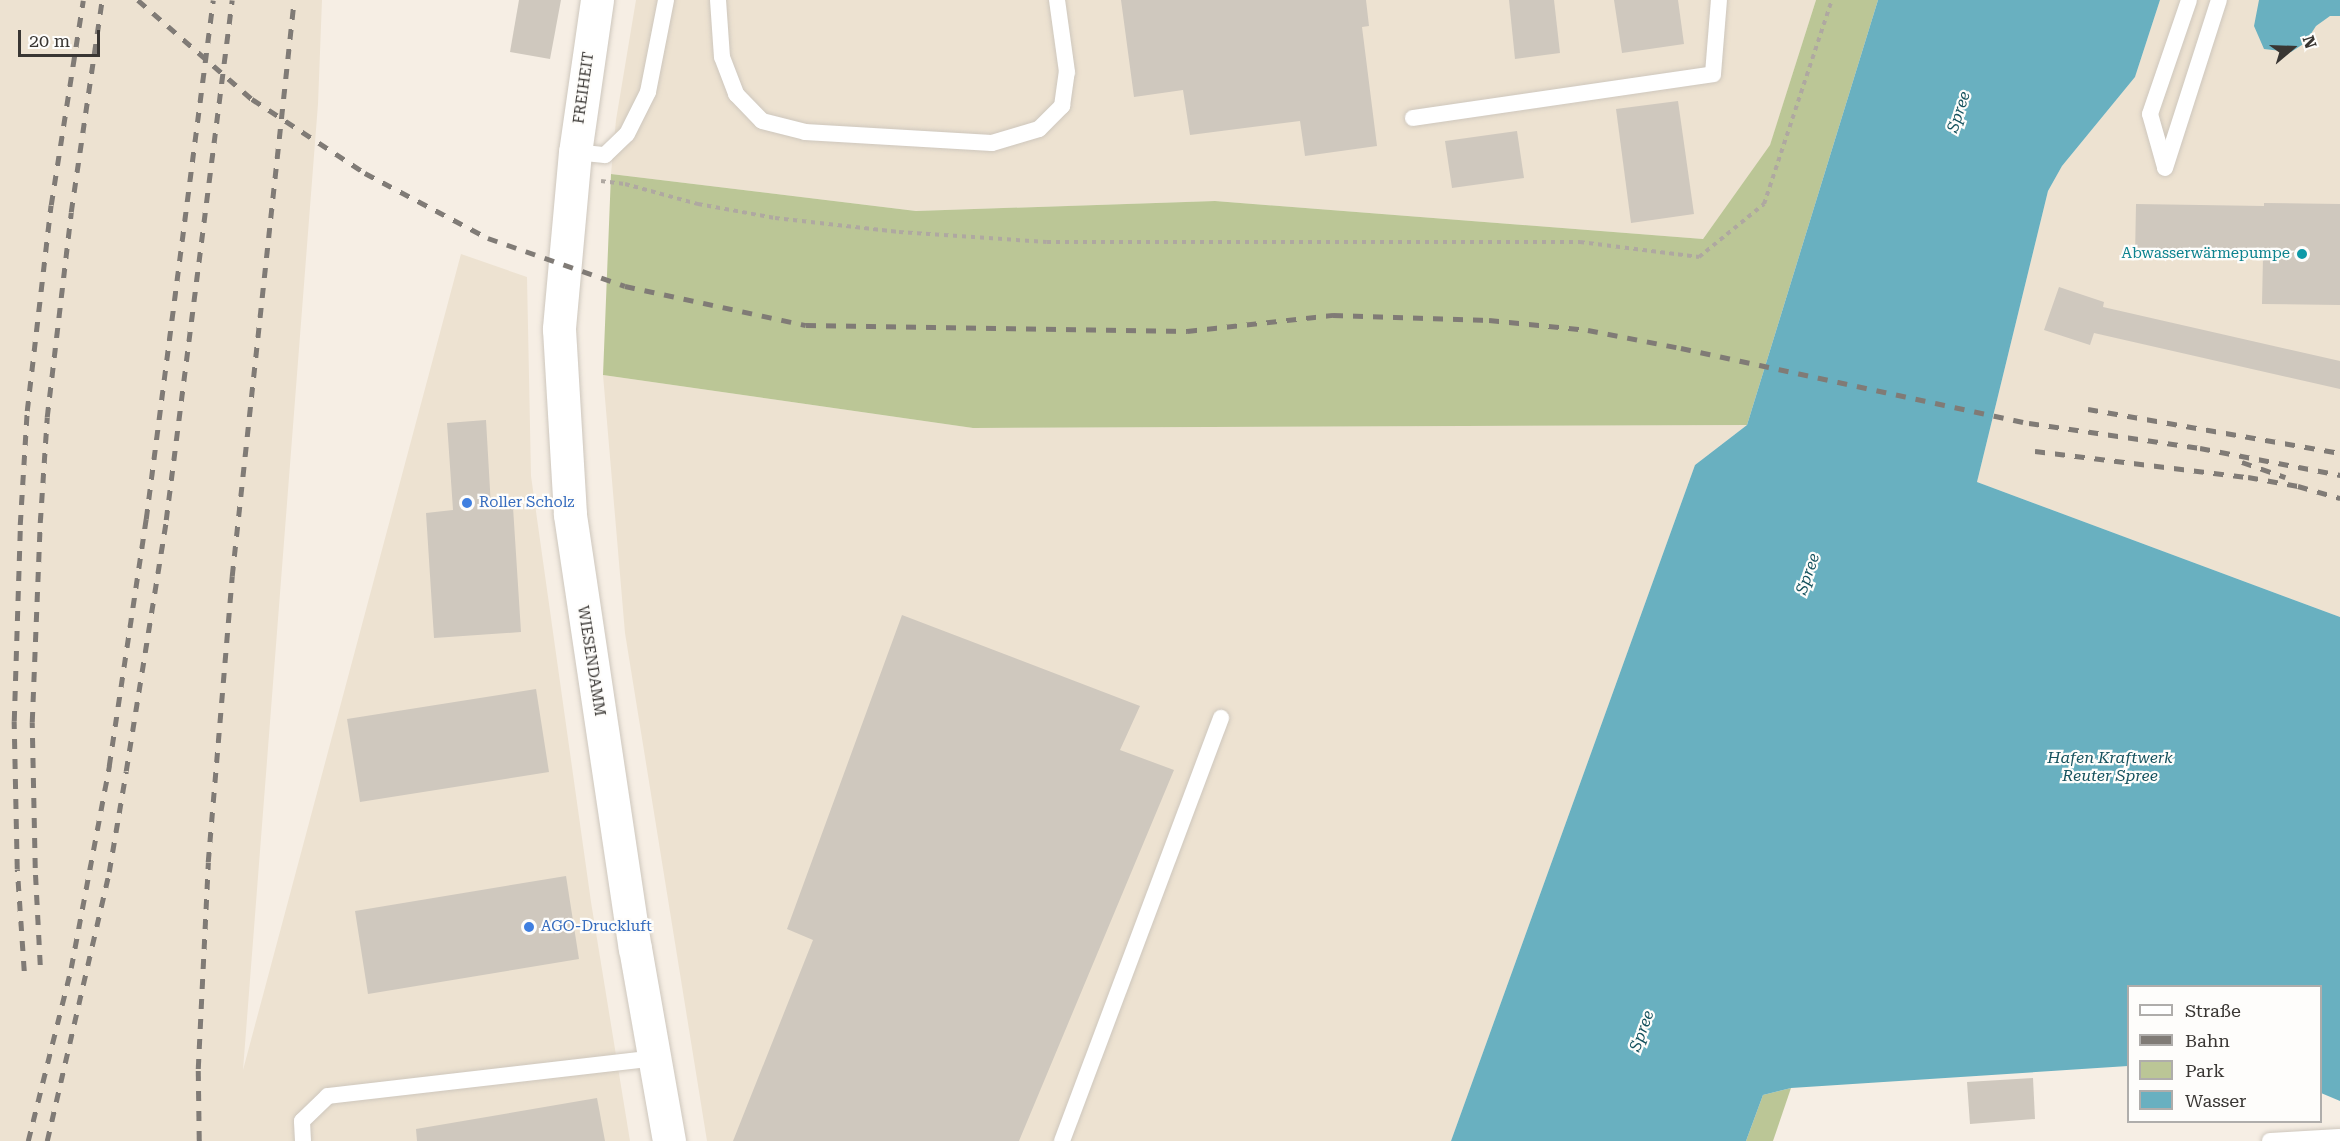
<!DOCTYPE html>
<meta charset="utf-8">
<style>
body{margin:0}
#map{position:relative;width:2340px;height:1141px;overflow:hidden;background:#f6eee4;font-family:"Roboto Serif",serif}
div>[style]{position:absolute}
.built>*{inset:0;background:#ede2d1}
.green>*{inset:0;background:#bbc696}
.water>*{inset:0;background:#69b0c0}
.building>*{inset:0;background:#cfc8be}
.path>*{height:4px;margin-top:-2px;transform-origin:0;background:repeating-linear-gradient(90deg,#afa8a1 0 4.5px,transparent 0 9px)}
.roads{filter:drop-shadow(0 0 2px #cec7bd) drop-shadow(0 0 2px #cec7bd)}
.lane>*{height:16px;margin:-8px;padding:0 8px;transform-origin:8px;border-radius:8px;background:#fff}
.secondary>*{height:33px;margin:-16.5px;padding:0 16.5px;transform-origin:16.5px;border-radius:16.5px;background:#fff}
.rail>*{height:4.5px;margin-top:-2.25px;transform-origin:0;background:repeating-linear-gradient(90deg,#807b76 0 10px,transparent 0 20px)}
.dots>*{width:16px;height:16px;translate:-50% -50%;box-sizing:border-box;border:3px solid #fefdfb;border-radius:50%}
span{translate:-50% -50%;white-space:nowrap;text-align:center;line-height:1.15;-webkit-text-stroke:4.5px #fefdfb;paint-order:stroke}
.street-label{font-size:15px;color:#393633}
.culture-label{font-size:15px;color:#0d838f}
.right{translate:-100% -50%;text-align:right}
.shop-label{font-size:15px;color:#366cbe}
.left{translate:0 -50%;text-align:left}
.water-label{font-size:16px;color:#14515d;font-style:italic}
.legend{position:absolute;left:2127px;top:985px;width:195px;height:138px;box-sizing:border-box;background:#fefdfb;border:2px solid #afadab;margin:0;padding:8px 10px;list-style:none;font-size:18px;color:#393633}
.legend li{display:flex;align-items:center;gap:12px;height:30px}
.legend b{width:30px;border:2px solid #afadab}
.north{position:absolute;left:2262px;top:18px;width:60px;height:60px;-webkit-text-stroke:4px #fefdfb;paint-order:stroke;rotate:71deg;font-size:16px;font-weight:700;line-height:24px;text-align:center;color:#393633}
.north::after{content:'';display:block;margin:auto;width:21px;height:27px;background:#393633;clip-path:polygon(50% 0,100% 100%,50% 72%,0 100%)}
.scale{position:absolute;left:18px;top:30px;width:82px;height:27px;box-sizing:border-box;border:3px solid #393633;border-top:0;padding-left:8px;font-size:18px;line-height:21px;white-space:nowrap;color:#393633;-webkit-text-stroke:4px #fefdfb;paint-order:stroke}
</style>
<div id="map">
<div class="built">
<div style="clip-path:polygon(0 0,322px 0,318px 104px,243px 1070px,461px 254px,527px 277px,531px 476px,591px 902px,630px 1141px,0 1141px)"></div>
<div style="clip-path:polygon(636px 0,1816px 0,1770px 146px,1703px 239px,1215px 201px,916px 211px,611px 174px,616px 120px)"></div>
<div style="clip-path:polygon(2160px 0,2340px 0,2340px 617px,1977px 482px,2048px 191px,2062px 166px,2135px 77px)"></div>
<div style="clip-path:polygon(603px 375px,973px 428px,1747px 425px,1695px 465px,1451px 1141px,707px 1141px,625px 633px)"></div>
</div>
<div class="green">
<div style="clip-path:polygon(1816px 0,1878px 0,1747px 425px,973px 428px,603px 375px,611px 174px,916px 211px,1215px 201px,1703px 239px,1770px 145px)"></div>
<div style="clip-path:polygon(1791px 1088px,1773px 1141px,1746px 1141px,1763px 1095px)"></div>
</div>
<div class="water">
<div style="clip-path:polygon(1878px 0,2160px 0,2135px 77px,2062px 166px,2048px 191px,1977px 482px,2340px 617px,2340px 1101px,2321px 1093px,2320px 986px,2128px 986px,2128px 1066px,1791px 1088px,1763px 1095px,1746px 1141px,1451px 1141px,1695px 465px,1747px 425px)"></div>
<div style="clip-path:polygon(2259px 0,2340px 0,2340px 16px,2330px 16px,2316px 26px,2305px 43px,2291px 52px,2264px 49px,2254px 26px)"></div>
</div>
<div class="building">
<div style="clip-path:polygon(519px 0,561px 0,550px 59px,510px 52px)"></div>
<div style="clip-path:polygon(1121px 0,1366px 0,1369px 26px,1362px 27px,1377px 146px,1305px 156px,1300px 121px,1190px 135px,1183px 90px,1134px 97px)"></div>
<div style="clip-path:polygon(1509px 0,1554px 0,1560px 53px,1515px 59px)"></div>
<div style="clip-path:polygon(1614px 0,1678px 0,1684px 44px,1622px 53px)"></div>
<div style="clip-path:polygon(1678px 101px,1694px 214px,1631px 223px,1616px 109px)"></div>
<div style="clip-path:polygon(1517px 131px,1524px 178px,1452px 188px,1445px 141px)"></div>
<div style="clip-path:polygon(2264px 203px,2340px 204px,2340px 305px,2262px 304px,2263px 257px,2135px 256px,2136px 204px,2264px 206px)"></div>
<div style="clip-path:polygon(2059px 287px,2104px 302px,2103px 307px,2340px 361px,2340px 389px,2094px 333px,2090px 345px,2044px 330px)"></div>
<div style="clip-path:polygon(486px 420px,491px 507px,513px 507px,521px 632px,434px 638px,426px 513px,453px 510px,447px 423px)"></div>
<div style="clip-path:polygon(902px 615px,1140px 706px,1120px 750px,1174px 770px,1019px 1141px,733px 1141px,813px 940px,787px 929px)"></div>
<div style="clip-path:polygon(536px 689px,549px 772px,360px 802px,347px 719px)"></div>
<div style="clip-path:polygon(566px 876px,579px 959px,368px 994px,355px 911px)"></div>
<div style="clip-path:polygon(2033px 1078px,2035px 1119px,1970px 1124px,1967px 1082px)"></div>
<div style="clip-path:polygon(597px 1098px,605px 1141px,417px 1141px,416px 1129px)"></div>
</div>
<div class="path">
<div style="left:601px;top:181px;width:24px;rotate:7deg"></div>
<div style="left:625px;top:184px;width:76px;rotate:15.3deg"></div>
<div style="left:698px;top:204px;width:78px;rotate:10.3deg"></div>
<div style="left:775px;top:218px;width:125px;rotate:6.4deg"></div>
<div style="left:899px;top:232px;width:148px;rotate:3.9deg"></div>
<div style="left:1047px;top:242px;width:533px"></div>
<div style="left:1580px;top:242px;width:120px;rotate:7.2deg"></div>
<div style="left:1699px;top:257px;width:84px;rotate:-39.2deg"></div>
<div style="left:1764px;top:204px;width:215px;rotate:-71.6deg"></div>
</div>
<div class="roads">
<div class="lane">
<div style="left:718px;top:0;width:57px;rotate:86deg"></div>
<div style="left:722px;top:57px;width:40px;rotate:69deg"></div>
<div style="left:736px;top:94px;width:37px;rotate:46deg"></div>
<div style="left:762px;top:121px;width:44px;rotate:14.3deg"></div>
<div style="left:805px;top:132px;width:187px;rotate:3.4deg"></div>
<div style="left:992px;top:143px;width:49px;rotate:-16.6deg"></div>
<div style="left:1039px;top:129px;width:33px;rotate:-45deg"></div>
<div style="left:1062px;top:106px;width:34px;rotate:-82deg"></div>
<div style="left:1067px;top:72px;width:73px;rotate:-97.9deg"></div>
<div style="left:1413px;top:118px;width:303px;rotate:-8.3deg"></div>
<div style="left:1713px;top:74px;width:74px;rotate:-85.4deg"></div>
<div style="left:575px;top:152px;width:30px;rotate:6deg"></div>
<div style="left:605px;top:155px;width:30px;rotate:-44deg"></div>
<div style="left:627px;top:134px;width:47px;rotate:-63.4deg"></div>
<div style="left:648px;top:92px;width:94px;rotate:-78.9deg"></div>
<div style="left:2165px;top:167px;width:55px;rotate:-105.8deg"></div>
<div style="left:2150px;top:114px;width:120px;rotate:-71.1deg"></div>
<div style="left:2165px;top:168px;width:176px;rotate:-72.2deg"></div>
<div style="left:303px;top:1141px;width:20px;rotate:-93deg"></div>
<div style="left:302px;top:1121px;width:36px;rotate:-44deg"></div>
<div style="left:328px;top:1096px;width:329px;rotate:-6.6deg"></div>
<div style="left:1062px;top:1141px;width:452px;rotate:-69.4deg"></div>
<div style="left:2270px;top:1141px;width:70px;rotate:-3.3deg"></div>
</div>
<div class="secondary">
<div style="left:597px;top:0;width:154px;rotate:98.2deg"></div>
<div style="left:575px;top:152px;width:178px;rotate:95.2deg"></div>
<div style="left:559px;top:329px;width:186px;rotate:86.6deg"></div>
<div style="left:570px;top:515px;width:438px;rotate:81.5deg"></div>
<div style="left:635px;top:948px;width:196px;rotate:80deg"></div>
</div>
</div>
<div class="rail">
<div style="left:138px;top:0;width:151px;rotate:41deg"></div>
<div style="left:252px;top:99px;width:135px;rotate:33.2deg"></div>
<div style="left:365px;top:173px;width:139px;rotate:27.9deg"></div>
<div style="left:488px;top:238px;width:145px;rotate:19.3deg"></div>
<div style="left:625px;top:286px;width:185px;rotate:12.2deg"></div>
<div style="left:806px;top:325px;width:381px;rotate:0.9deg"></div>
<div style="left:1187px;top:331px;width:147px;rotate:-6.3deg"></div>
<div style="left:1333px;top:315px;width:156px;rotate:1.8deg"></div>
<div style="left:1489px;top:320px;width:100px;rotate:5.8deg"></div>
<div style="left:1588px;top:330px;width:95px;rotate:11deg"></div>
<div style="left:1681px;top:348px;width:356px;rotate:12.2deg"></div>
<div style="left:2029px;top:423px;width:173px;rotate:8.3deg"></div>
<div style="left:2200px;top:448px;width:143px;rotate:10.9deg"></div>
<div style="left:2088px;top:409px;width:256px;rotate:9.9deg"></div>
<div style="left:2035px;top:451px;width:215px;rotate:7deg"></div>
<div style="left:2248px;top:477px;width:51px;rotate:10.2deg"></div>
<div style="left:2298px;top:486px;width:44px;rotate:15.9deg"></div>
<div style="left:2242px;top:462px;width:46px;rotate:19.2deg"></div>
<div style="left:40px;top:965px;width:97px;rotate:-93deg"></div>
<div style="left:35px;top:868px;width:146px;rotate:-91.2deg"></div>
<div style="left:32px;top:722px;width:199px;rotate:-87.7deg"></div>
<div style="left:40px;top:523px;width:106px;rotate:-86.2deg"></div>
<div style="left:47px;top:417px;width:206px;rotate:-83.3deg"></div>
<div style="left:71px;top:212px;width:214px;rotate:-81.7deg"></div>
<div style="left:24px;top:971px;width:102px;rotate:-93.9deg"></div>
<div style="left:17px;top:869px;width:148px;rotate:-91.2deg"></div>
<div style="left:14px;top:721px;width:196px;rotate:-88.2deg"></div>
<div style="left:20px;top:525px;width:114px;rotate:-86.5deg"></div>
<div style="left:27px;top:411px;width:207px;rotate:-83.4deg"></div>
<div style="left:51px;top:205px;width:207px;rotate:-81.1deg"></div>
<div style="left:28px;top:1141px;width:178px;rotate:-76deg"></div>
<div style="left:71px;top:968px;width:206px;rotate:-79.3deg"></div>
<div style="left:109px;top:766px;width:250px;rotate:-81.5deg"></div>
<div style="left:146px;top:519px;width:523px;rotate:-82.64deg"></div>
<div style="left:47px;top:1141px;width:276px;rotate:-77deg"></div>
<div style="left:109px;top:872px;width:102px;rotate:-80.4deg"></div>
<div style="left:126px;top:771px;width:254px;rotate:-80.9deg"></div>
<div style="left:166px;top:520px;width:524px;rotate:-82.77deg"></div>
<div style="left:199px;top:1141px;width:72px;rotate:-90.8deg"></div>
<div style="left:198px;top:1069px;width:207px;rotate:-87.2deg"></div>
<div style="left:208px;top:862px;width:287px;rotate:-85.2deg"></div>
<div style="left:232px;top:576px;width:579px;rotate:-83.86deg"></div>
</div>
<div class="dots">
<div style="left:2302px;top:254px;background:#0f9aa8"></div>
<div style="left:467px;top:503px;background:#3f7fe0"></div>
<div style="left:529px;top:927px;background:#3f7fe0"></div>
</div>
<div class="street-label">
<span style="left:584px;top:88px;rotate:-82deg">FREIHEIT</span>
<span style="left:591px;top:661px;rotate:81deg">WIESENDAMM</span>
</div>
<div class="culture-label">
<span class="right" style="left:2290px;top:254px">Abwasserwärmepumpe</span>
</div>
<div class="shop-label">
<span class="left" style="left:479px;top:503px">Roller Scholz</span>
<span class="left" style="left:541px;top:927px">AGO-Druckluft</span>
</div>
<div class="water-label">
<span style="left:1959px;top:112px;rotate:-72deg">Spree</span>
<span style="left:1808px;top:574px;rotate:-71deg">Spree</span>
<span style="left:2110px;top:767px">Hafen Kraftwerk<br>Reuter Spree</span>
<span style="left:1642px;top:1031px;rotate:-70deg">Spree</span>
</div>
<ul class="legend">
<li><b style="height:8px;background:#fff"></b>Straße</li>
<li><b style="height:8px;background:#807b76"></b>Bahn</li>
<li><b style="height:16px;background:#bbc696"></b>Park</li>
<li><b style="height:16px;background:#69b0c0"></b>Wasser</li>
</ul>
<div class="north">N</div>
<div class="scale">20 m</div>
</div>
